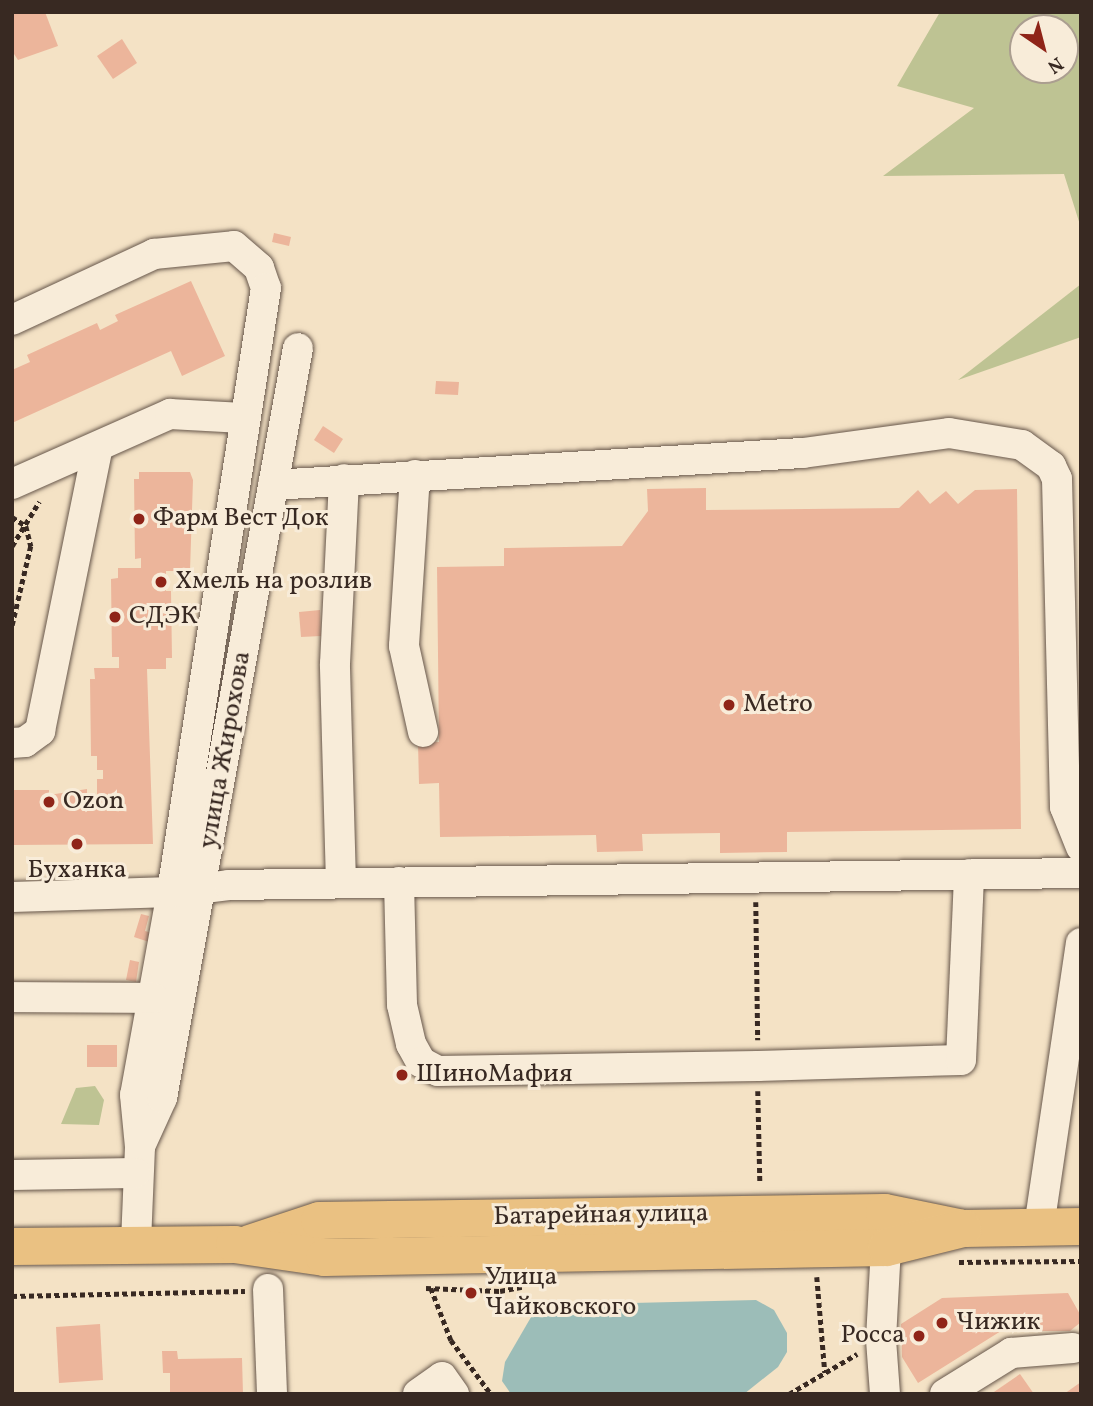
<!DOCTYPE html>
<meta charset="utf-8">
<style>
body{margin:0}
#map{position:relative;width:1093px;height:1406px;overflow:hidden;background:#f4e2c5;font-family:Vollkorn,serif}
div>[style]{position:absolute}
.green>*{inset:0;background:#bec393}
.water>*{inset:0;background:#9cbdb8}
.building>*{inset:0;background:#ecb59b}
.path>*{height:4.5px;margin-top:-2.25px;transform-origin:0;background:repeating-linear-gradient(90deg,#382922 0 5px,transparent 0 8.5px)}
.roads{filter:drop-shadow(0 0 2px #67574b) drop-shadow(0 0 2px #67574b)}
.minor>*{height:30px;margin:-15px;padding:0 15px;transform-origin:15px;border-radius:15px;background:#f8ecd9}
.major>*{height:37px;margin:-18.5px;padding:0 18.5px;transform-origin:18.5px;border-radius:18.5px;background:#eac182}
.dots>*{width:19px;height:19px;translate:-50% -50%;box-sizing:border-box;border:4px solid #f8ecd9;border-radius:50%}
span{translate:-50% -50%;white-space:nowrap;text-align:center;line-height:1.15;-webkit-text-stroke:6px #f8ecd9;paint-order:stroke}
.poi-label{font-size:26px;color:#382922}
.left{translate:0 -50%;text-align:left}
.right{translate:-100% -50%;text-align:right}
.street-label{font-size:26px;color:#382922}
.frame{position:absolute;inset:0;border:14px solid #382922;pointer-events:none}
.north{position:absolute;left:1009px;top:14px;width:70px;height:70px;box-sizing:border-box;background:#f8ecd9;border:2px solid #ab9e90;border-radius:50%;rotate:145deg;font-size:19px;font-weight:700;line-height:28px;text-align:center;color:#382922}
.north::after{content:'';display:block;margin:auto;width:24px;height:32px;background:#8f2418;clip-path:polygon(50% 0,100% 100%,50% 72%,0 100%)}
</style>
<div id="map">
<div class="green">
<div style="clip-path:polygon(evenodd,940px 12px,1081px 12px,1081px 228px,1064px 174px,883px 176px,974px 108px,897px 86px,940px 12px,1023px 28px,1065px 28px,1065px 70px,1023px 70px,1023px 28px)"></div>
<div style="clip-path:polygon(1081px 284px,1081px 337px,958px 380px)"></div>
<div style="clip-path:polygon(95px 1086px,104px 1100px,99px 1125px,61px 1124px,76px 1088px)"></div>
</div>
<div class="water">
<div style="clip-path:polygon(756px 1300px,774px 1310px,787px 1333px,787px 1352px,778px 1367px,744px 1394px,511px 1394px,502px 1381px,505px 1362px,534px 1312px,591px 1304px)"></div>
</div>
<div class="building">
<div style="clip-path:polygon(12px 12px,45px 12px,58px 46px,18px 60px,12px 51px)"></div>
<div style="clip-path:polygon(122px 39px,137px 63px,113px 79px,97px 56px)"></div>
<div style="clip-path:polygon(274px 233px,291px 237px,289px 246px,272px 242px)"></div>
<div style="clip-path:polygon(191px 281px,225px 356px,182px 376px,171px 351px,12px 423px,12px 370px,30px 362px,27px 355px,97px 323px,100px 330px,118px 321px,115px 315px)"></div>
<div style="clip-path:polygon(436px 381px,459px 382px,458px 395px,435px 394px)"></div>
<div style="clip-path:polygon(323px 426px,343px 439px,334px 453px,314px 440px)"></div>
<div style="clip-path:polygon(139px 472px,190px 472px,193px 480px,190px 571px,166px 571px,166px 591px,171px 591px,172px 658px,166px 658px,166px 669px,147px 669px,153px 844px,12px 845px,12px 790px,49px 790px,49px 795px,87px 789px,87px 795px,97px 795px,97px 779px,103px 779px,103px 770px,97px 770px,97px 756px,91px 756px,90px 679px,95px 679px,94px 668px,119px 668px,119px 657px,112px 657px,111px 579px,118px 578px,118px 568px,141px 568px,141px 558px,135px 559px,134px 479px,139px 479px)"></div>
<div style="clip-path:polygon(706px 488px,706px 510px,899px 508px,918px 490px,930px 504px,946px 491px,958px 504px,975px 490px,1017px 489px,1021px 829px,787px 832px,787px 852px,720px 853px,720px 833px,642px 834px,643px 851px,597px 852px,596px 835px,440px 837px,439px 783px,419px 784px,418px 743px,439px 742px,437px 567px,504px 566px,504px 548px,622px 546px,648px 511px,647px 489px)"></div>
<div style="clip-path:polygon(320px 610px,321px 636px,301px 637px,299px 612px)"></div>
<div style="clip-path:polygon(141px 914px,149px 916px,145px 931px,152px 933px,149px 942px,134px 937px)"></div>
<div style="clip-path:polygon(130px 960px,139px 962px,136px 982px,126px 980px)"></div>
<div style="clip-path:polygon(87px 1045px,117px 1045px,117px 1067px,87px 1067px)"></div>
<div style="clip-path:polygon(1068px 1293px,1081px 1316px,1081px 1322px,1070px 1331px,1001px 1331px,918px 1383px,902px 1357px,901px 1324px,942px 1298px)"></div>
<div style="clip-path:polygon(100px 1324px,103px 1380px,59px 1383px,56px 1327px)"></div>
<div style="clip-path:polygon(162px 1351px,177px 1351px,178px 1359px,242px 1358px,243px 1394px,170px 1394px,170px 1373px,163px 1373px)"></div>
<div style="clip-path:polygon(1020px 1374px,1034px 1394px,991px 1394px)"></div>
<div style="clip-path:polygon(1081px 1382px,1081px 1394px,1064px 1394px)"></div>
</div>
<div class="path">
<div style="left:12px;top:517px;width:17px;rotate:33deg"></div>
<div style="left:26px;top:526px;width:21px;rotate:76deg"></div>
<div style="left:31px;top:546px;width:83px;rotate:103.2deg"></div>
<div style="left:12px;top:546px;width:52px;rotate:-58.5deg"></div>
<div style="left:756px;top:902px;width:138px;rotate:89.2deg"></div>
<div style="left:758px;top:1091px;width:91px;rotate:88.7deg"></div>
<div style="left:959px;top:1262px;width:122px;rotate:-0.5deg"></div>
<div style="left:817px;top:1277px;width:96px;rotate:85.2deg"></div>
<div style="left:426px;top:1288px;width:74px;rotate:2.3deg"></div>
<div style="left:500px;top:1291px;width:25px;rotate:-11deg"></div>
<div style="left:431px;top:1288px;width:56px;rotate:69deg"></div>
<div style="left:451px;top:1340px;width:67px;rotate:53.5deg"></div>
<div style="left:12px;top:1296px;width:233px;rotate:-1.2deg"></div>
<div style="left:789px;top:1394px;width:79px;rotate:-30.5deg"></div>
</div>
<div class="roads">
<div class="minor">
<div style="left:12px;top:320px;width:157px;rotate:-24.9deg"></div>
<div style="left:154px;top:254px;width:80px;rotate:-5.7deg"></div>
<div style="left:234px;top:246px;width:33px;rotate:41deg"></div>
<div style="left:259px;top:268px;width:21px;rotate:71deg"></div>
<div style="left:266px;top:288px;width:611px;rotate:98.85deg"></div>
<div style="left:172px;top:892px;width:206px;rotate:100.3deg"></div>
<div style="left:135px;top:1095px;width:52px;rotate:84.5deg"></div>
<div style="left:140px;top:1147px;width:96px;rotate:92.4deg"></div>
<div style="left:415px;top:475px;width:171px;rotate:93.7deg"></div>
<div style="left:404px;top:646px;width:88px;rotate:77.5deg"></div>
<div style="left:12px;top:484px;width:173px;rotate:-23.9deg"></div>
<div style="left:170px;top:414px;width:73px;rotate:3.1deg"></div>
<div style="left:273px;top:485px;width:531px;rotate:-3.46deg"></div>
<div style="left:803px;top:453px;width:147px;rotate:-7.8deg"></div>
<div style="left:949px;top:433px;width:74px;rotate:9.3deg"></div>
<div style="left:1022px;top:445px;width:36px;rotate:36deg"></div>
<div style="left:1051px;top:466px;width:14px;rotate:65deg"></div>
<div style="left:1057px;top:479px;width:328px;rotate:88.6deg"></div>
<div style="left:1065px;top:807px;width:43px;rotate:68.2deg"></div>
<div style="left:12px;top:743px;width:13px;rotate:-4deg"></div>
<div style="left:25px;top:742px;width:19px;rotate:-36deg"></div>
<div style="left:40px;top:731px;width:290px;rotate:-78.5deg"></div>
<div style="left:399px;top:882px;width:123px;rotate:88.6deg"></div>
<div style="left:402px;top:1005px;width:40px;rotate:77deg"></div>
<div style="left:411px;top:1044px;width:21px;rotate:61deg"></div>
<div style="left:421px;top:1062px;width:19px;rotate:28deg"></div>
<div style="left:438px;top:1071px;width:320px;rotate:-0.9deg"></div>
<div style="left:758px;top:1066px;width:203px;rotate:-1.7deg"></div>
<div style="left:961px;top:1060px;width:186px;rotate:-87.5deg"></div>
<div style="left:341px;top:883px;width:219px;rotate:-91.6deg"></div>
<div style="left:335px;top:664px;width:185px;rotate:-87.2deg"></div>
<div style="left:12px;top:897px;width:160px;rotate:-1.8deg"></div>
<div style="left:172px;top:892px;width:57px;rotate:-7deg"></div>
<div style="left:229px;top:885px;width:852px;rotate:-0.81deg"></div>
<div style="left:12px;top:997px;width:141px;rotate:0.4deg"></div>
<div style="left:141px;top:1144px;width:51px;rotate:-65.5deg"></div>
<div style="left:162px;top:1098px;width:762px;rotate:-79.72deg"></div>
<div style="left:12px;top:1175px;width:123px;rotate:-0.9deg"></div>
<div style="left:1039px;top:1227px;width:287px;rotate:-81.6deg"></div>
<div style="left:268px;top:1289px;width:105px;rotate:87.8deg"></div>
<div style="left:418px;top:1394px;width:29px;rotate:-35deg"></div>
<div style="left:442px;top:1377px;width:21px;rotate:55deg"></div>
<div style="left:885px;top:1394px;width:55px;rotate:-94.2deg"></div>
<div style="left:881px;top:1339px;width:92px;rotate:-86.9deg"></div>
<div style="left:945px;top:1394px;width:78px;rotate:-31.8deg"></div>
<div style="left:1011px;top:1353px;width:62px;rotate:-4.6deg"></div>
</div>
<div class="major">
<div style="left:249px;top:1243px;width:74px;rotate:-18.2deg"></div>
<div style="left:319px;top:1220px;width:565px;rotate:-0.81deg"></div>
<div style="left:884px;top:1212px;width:81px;rotate:11.4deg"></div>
<div style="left:963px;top:1228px;width:118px;rotate:-1deg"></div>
<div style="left:12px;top:1246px;width:222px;rotate:-0.5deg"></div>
<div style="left:234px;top:1244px;width:91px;rotate:8.2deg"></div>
<div style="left:324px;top:1257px;width:562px;rotate:-1.02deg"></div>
<div style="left:886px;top:1247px;width:79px;rotate:-13.9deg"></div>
</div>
</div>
<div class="dots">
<div style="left:139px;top:519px;background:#8f2418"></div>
<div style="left:161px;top:582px;background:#8f2418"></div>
<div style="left:115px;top:617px;background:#8f2418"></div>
<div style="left:729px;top:705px;background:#8f2418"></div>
<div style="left:49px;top:802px;background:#8f2418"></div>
<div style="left:77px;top:844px;background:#8f2418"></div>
<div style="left:402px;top:1075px;background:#8f2418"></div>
<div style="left:471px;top:1293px;background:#8f2418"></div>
<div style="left:942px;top:1323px;background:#8f2418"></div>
<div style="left:919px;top:1336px;background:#8f2418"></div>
</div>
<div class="poi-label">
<span class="left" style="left:153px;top:519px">Фарм Вест Док</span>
<span class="left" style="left:175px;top:582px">Хмель на розлив</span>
<span class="left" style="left:129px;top:617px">СДЭК</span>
<span class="left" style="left:743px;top:705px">Metro</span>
<span class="left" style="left:63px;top:802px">Ozon</span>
<span style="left:77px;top:871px">Буханка</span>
<span class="left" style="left:416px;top:1075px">ШиноМафия</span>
<span class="left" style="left:485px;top:1293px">Улица<br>Чайковского</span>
<span class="left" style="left:956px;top:1323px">Чижик</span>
<span class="right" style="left:905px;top:1336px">Росса</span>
</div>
<div class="street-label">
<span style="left:226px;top:750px;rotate:-80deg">улица Жирохова</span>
<span style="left:601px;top:1216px;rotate:-1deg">Батарейная улица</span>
</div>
<div class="frame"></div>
<div class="north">N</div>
</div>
